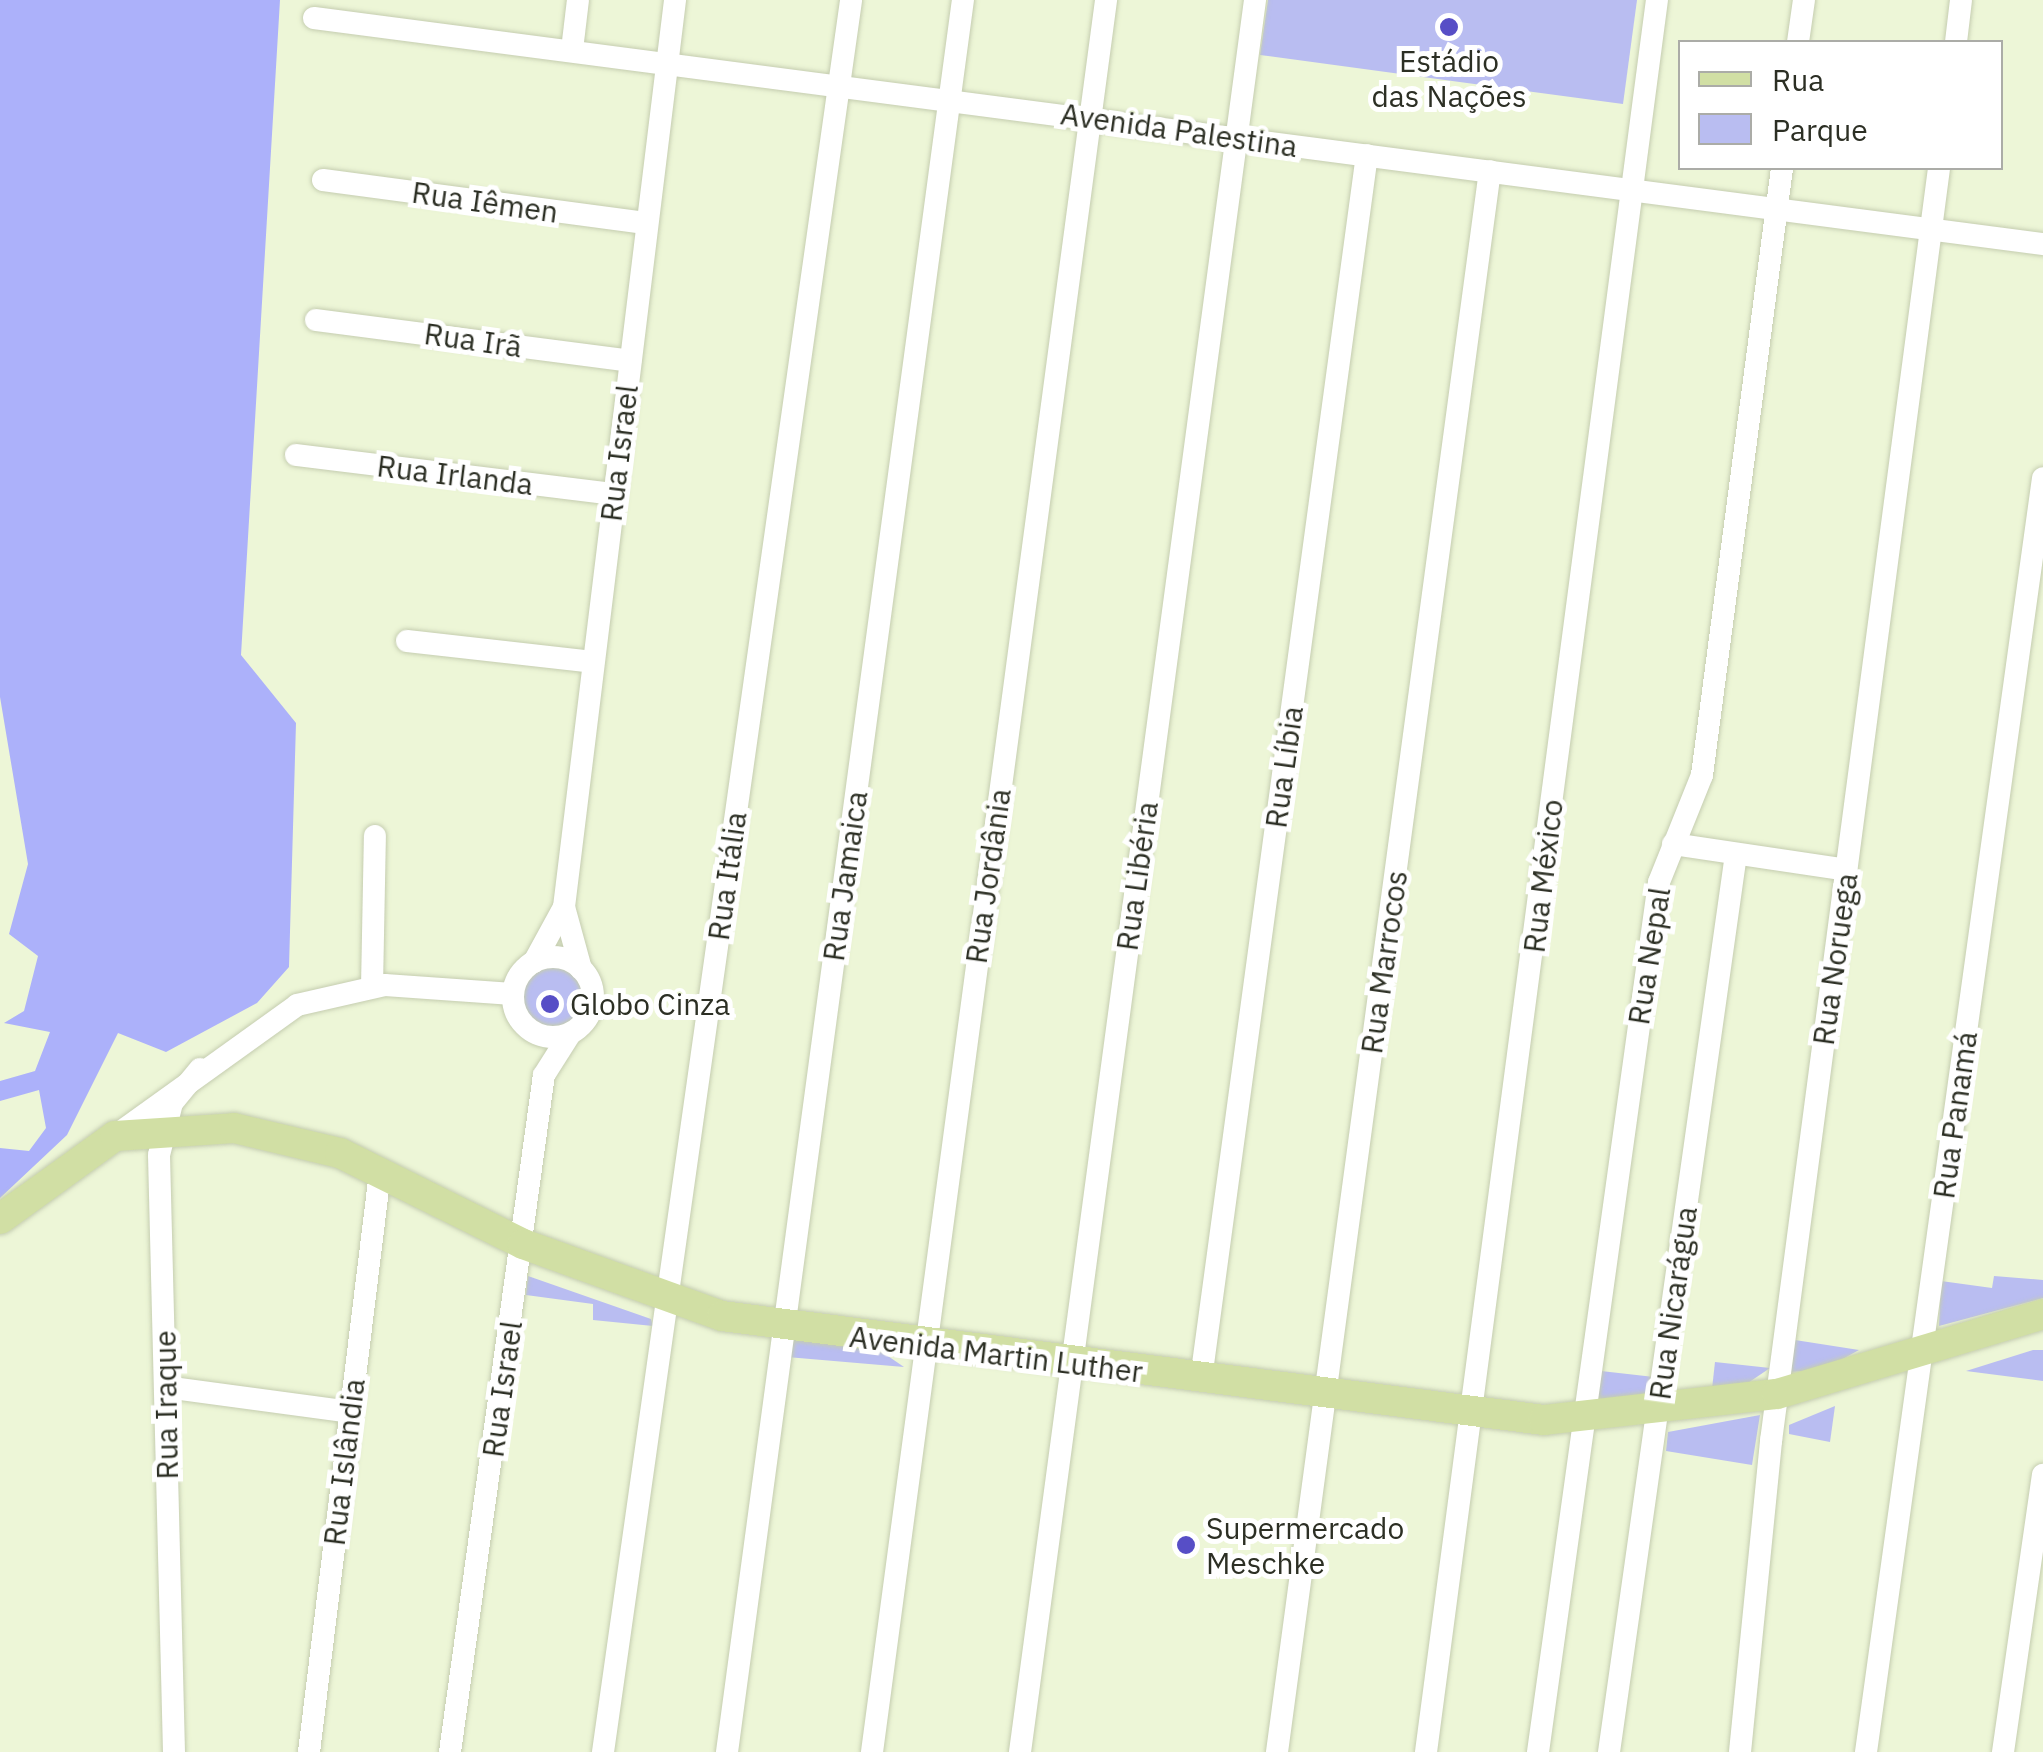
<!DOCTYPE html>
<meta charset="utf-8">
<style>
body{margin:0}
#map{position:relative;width:2043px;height:1752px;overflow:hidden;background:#edf6d7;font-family:"IBM Plex Sans",sans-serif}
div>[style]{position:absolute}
.green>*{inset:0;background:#b9bdf1}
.round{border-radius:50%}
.forest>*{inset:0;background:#acb1fa}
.roads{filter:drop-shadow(0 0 2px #c5cdb0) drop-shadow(0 0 2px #c5cdb0)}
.minor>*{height:22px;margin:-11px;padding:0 11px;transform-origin:11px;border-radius:11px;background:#fff}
.minor>.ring{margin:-11px;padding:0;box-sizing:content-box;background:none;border:22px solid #fff;border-radius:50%}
.major>*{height:30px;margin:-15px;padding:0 15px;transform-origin:15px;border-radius:15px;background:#d1dfa4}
.dots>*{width:28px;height:28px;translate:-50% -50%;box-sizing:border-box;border:5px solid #fff;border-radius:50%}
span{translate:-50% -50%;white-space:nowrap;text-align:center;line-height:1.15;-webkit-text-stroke:10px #fff;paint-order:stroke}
.poi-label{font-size:30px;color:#2c2f24}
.left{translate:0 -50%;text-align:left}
.street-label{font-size:30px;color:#2c2f24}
.legend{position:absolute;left:1678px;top:40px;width:325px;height:130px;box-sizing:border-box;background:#fff;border:2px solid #abaca7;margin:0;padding:12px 18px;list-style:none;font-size:30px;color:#2c2f24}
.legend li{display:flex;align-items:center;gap:20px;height:50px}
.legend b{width:50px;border:2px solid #abaca7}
</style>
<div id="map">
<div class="green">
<div style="clip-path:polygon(1268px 0,1637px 0,1623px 104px,1260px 55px)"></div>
<div class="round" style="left:523px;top:967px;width:64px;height:64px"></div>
<div style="clip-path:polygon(528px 1276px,651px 1319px,653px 1326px,593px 1320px,593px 1304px,526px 1295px)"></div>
<div style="clip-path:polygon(1994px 1276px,2043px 1280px,2043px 1298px,1939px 1326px,1941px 1281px,1992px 1288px)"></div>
<div style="clip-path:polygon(790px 1331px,882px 1352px,904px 1367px,787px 1357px)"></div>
<div style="clip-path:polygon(1795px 1340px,1859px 1350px,1824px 1369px,1791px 1372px)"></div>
<div style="clip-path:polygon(2033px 1350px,2043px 1350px,2043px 1381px,1966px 1371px)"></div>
<div style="clip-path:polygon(1715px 1362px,1770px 1368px,1742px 1387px,1712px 1389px)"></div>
<div style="clip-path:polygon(1601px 1371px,1654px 1377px,1652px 1393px,1597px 1404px)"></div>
<div style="clip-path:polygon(1835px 1406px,1830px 1442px,1789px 1434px,1789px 1425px)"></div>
<div style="clip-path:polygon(1760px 1415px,1752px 1465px,1666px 1451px,1668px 1432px)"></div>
</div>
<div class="forest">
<div style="clip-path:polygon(0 0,280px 0,241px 655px,296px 723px,289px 967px,257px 1003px,166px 1052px,118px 1033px,67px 1135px,0 1198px,0 1148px,29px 1151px,46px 1128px,39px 1090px,0 1101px,0 1081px,35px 1071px,50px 1032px,4px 1023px,24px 1011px,38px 956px,9px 934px,28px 864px,0 697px)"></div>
</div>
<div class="roads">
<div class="minor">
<div style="left:314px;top:18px;width:1744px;rotate:7.45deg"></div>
<div style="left:1798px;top:42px;width:42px;rotate:-81.9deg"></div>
<div style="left:1956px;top:42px;width:42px;rotate:-83.2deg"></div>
<div style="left:572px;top:50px;width:50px;rotate:-83.2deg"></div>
<div style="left:323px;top:180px;width:327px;rotate:7.6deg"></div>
<div style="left:316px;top:320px;width:317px;rotate:7.4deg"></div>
<div style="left:296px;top:455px;width:320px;rotate:7deg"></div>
<div style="left:407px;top:641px;width:187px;rotate:6.4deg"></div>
<div style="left:1673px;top:844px;width:175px;rotate:8.5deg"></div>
<div style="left:564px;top:907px;width:64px;rotate:74.7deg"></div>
<div class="ring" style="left:513px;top:957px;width:58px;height:58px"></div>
<div style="left:534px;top:962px;width:63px;rotate:-61.4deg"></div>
<div style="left:564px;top:907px;width:914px;rotate:-83.02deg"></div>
<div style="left:372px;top:987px;width:151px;rotate:-88.9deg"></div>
<div style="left:115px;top:1136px;width:224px;rotate:-35.7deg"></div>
<div style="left:297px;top:1005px;width:90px;rotate:-12.8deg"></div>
<div style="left:385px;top:985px;width:128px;rotate:4deg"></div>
<div style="left:1201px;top:1379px;width:1235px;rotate:-82.28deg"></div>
<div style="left:166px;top:1387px;width:186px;rotate:7.7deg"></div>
<div style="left:174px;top:1752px;width:597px;rotate:-91.44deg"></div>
<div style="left:159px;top:1155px;width:54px;rotate:-76deg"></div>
<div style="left:172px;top:1103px;width:44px;rotate:-50.5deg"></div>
<div style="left:309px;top:1752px;width:583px;rotate:-83.01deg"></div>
<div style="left:450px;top:1752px;width:683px;rotate:-82.1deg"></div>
<div style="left:544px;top:1075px;width:49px;rotate:-57.6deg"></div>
<div style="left:603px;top:1752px;width:1769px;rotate:-81.94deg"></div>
<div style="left:727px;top:1752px;width:1768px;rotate:-82.33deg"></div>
<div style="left:872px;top:1752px;width:1768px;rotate:-82.39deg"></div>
<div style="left:1020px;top:1752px;width:1768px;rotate:-82.36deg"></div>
<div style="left:1277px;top:1752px;width:1595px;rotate:-82.33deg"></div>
<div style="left:1426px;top:1752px;width:1767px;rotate:-82.49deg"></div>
<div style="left:1538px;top:1752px;width:878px;rotate:-82.08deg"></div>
<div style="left:1659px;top:882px;width:115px;rotate:-68.1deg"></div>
<div style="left:1702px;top:775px;width:612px;rotate:-82.49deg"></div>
<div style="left:1609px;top:1752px;width:907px;rotate:-81.95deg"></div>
<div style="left:1740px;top:1752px;width:313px;rotate:-84.3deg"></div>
<div style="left:1771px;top:1441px;width:1284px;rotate:-82.48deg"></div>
<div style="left:1866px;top:1752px;width:1286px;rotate:-82.09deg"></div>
<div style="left:2003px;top:1752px;width:280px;rotate:-81.8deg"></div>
</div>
<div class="major">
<div style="left:0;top:1219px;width:142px;rotate:-35.8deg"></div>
<div style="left:115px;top:1136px;width:119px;rotate:-3.8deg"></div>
<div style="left:234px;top:1128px;width:109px;rotate:13.3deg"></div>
<div style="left:340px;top:1153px;width:204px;rotate:26.4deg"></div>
<div style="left:523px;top:1244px;width:212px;rotate:19.9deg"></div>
<div style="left:722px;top:1316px;width:829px;rotate:7.21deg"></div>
<div style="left:1544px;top:1420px;width:234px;rotate:-6.4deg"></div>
<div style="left:1777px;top:1394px;width:278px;rotate:-16.7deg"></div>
</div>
</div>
<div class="dots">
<div style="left:1449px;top:27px;background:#574ec6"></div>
<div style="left:550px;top:1004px;background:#574ec6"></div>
<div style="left:1186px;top:1545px;background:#574ec6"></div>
</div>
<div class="poi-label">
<span style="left:1449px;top:78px">Estádio<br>das Nações</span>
<span class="left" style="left:570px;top:1004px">Globo Cinza</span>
<span class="left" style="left:1206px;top:1545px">Supermercado<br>Meschke</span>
</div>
<div class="street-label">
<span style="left:1179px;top:130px;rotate:8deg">Avenida Palestina</span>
<span style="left:485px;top:202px;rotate:8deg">Rua Iêmen</span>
<span style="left:473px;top:340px;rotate:8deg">Rua Irã</span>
<span style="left:619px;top:453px;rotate:-83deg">Rua Israel</span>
<span style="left:455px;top:475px;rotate:7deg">Rua Irlanda</span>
<span style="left:1284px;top:767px;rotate:-82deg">Rua Líbia</span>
<span style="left:727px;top:876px;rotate:-82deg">Rua Itália</span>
<span style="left:845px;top:876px;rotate:-82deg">Rua Jamaica</span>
<span style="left:988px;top:876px;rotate:-82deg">Rua Jordânia</span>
<span style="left:1137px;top:876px;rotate:-82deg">Rua Libéria</span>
<span style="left:1543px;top:876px;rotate:-83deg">Rua México</span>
<span style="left:1649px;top:956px;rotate:-81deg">Rua Nepal</span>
<span style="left:1835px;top:959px;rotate:-82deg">Rua Noruega</span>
<span style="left:1384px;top:962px;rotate:-82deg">Rua Marrocos</span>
<span style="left:1955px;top:1115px;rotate:-82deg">Rua Panamá</span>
<span style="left:1673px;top:1303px;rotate:-82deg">Rua Nicarágua</span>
<span style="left:996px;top:1354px;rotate:7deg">Avenida Martin Luther</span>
<span style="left:502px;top:1389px;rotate:-82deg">Rua Israel</span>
<span style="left:166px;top:1405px;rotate:-91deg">Rua Iraque</span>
<span style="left:344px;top:1462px;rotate:-83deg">Rua Islândia</span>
</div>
<ul class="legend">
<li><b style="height:12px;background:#d1dfa4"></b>Rua</li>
<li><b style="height:28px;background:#b9bdf1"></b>Parque</li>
</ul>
</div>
